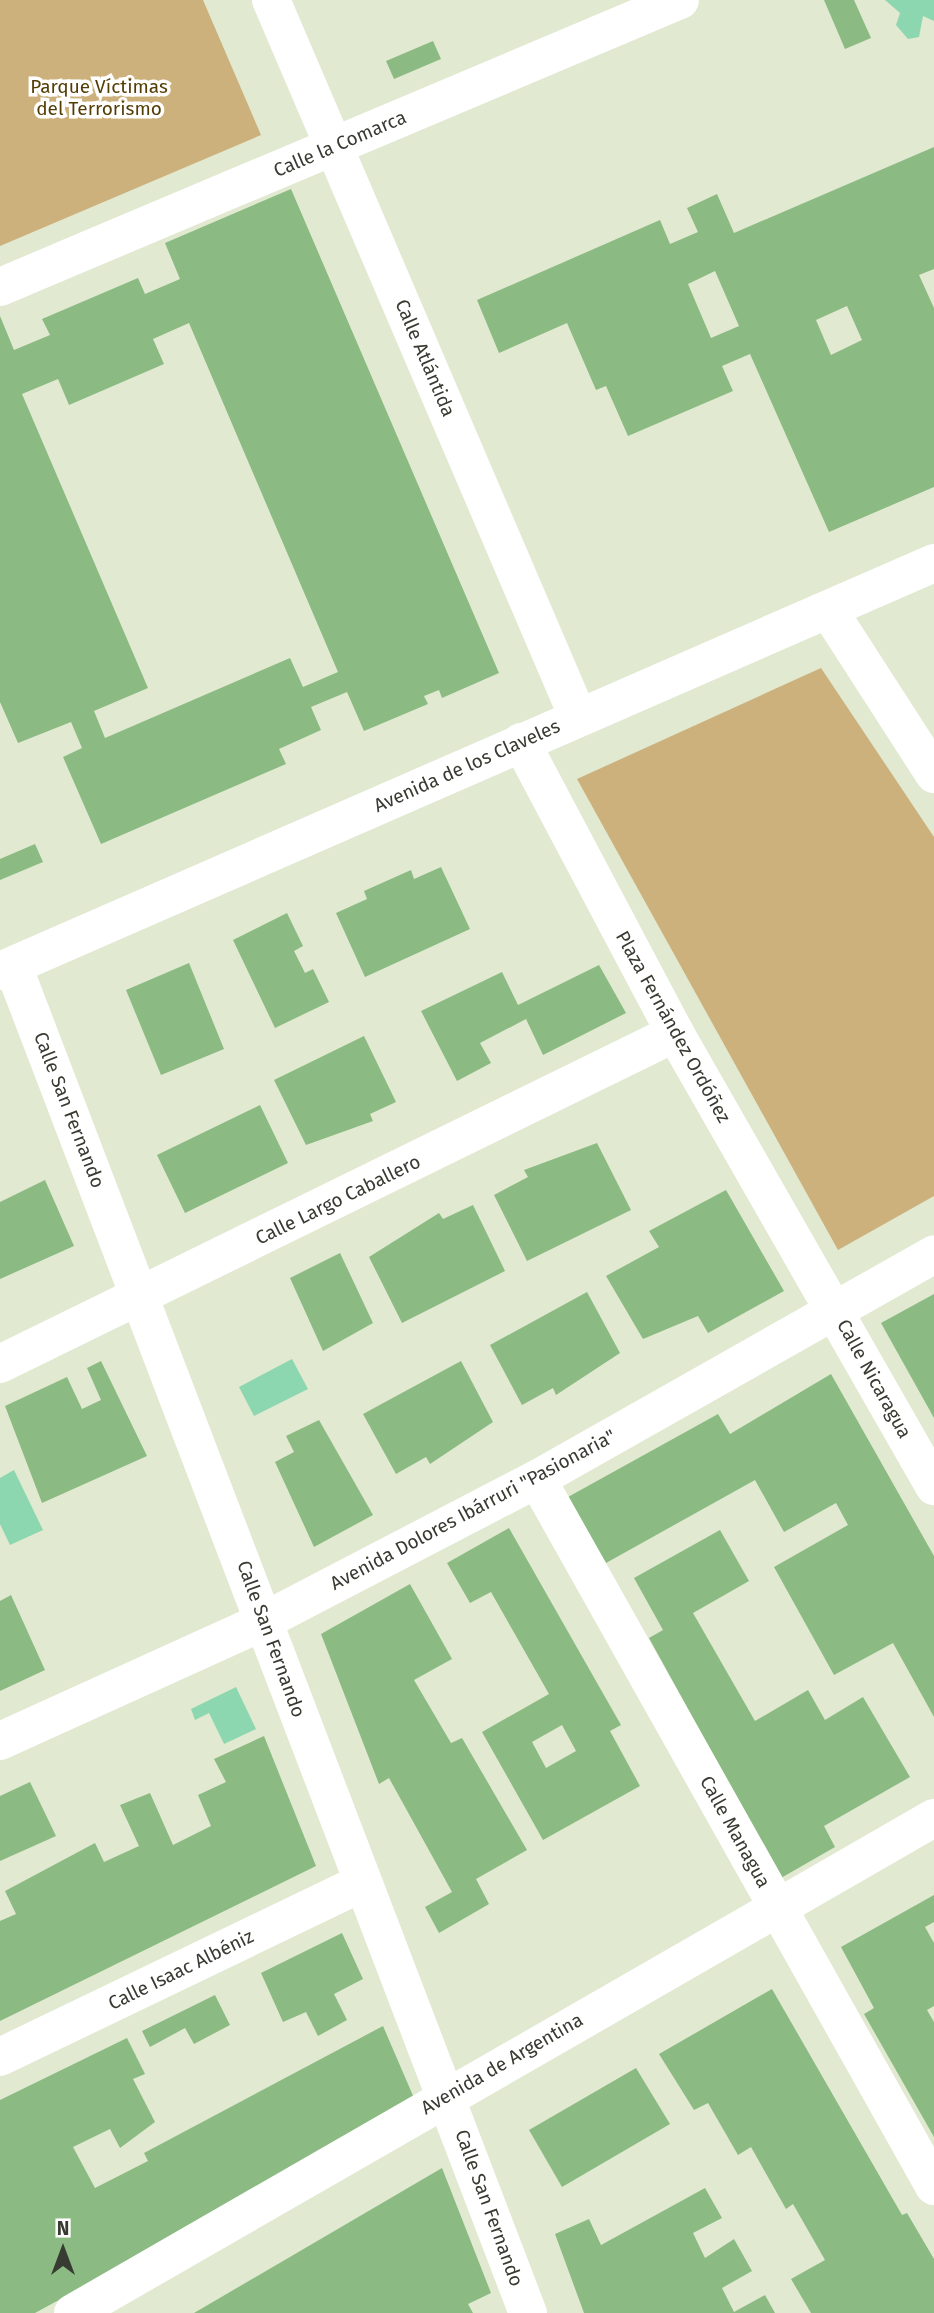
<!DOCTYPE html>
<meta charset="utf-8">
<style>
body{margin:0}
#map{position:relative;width:934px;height:2313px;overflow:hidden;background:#e1e9d0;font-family:"Fira Sans",sans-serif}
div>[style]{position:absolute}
.green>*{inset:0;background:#ccb17d}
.water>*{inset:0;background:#8dd7b0}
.building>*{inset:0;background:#8bbb83}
.street>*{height:38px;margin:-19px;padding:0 19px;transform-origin:19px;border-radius:19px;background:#fff}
.secondary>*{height:38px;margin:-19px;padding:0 19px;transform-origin:19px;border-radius:19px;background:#fff}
span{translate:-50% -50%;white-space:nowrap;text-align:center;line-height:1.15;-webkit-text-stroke:7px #fff;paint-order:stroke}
.park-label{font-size:19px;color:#543d05}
.street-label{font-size:19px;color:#383b31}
.north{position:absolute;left:28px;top:2215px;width:70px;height:70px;-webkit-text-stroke:5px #fff;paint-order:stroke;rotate:0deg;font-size:19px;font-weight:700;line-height:28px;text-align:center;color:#383b31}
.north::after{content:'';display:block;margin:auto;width:24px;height:32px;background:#383b31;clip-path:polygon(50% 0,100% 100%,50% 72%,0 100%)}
</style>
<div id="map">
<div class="green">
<div style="clip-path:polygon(0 0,203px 0,261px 135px,0 246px)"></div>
<div style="clip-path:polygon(821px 668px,934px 837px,934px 1196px,838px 1250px,577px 779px)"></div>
</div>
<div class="water">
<div style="clip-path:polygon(885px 0,934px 0,934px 21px,923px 16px,919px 37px,908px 39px,896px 25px,900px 13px)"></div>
<div style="clip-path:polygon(292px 1359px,308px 1389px,254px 1416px,239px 1387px)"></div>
<div style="clip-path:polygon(14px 1470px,43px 1530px,10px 1545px,0 1524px,0 1478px)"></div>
<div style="clip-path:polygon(236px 1687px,256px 1729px,224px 1744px,209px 1713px,195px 1720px,191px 1709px)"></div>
</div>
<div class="building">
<div style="clip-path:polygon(824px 0,854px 0,871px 38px,845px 49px)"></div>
<div style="clip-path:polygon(433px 41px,441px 59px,394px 79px,386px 61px)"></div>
<div style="clip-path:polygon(evenodd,934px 147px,934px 269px,919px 275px,934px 308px,934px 487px,829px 532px,750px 354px,722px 366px,733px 391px,628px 436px,606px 386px,596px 390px,567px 323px,499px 353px,477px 300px,660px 220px,670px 244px,698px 232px,687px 208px,717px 194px,734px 233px,934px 147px,715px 271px,739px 326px,711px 338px,688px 284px,715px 271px,934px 147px,847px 306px,862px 340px,831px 355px,816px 320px,847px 306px)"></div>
<div style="clip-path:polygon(evenodd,291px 189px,499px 673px,442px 698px,439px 690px,424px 696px,428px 704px,364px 731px,347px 692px,311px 707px,321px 730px,279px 749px,286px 764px,101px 844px,63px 757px,82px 748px,71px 722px,18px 743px,0 702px,0 316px,14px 350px,50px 335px,42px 319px,138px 278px,145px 294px,180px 279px,165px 243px,291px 189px,189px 323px,338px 672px,303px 687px,290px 658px,105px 738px,94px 711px,148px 688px,22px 394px,58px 379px,69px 405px,164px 364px,153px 339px,189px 323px)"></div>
<div style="clip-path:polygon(35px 844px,43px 862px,0 880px,0 859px)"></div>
<div style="clip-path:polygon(441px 867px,470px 929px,365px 977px,336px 913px,367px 899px,364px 891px,411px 870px,414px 879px)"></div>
<div style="clip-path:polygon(287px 913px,303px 946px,294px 951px,305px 973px,313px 969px,329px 1002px,275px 1028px,233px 940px)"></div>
<div style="clip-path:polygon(189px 963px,224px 1049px,161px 1075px,126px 990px)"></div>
<div style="clip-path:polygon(599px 965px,626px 1013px,543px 1055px,526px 1019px,480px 1043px,491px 1063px,457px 1081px,421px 1011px,502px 972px,518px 1005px)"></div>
<div style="clip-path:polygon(364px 1036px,396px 1102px,370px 1114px,373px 1121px,306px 1145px,274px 1080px)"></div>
<div style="clip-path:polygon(260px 1105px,288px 1163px,185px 1213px,157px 1155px)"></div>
<div style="clip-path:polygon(597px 1143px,631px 1210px,527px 1261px,494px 1195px,528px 1177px,524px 1170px)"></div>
<div style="clip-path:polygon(45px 1180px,74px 1246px,0 1279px,0 1202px)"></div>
<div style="clip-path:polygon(726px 1190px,784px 1291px,708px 1333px,698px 1316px,643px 1339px,606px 1276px,659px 1247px,649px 1231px)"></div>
<div style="clip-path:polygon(473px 1205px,505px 1271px,402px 1323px,369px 1257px,439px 1213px,443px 1219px)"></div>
<div style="clip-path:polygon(340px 1253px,373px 1323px,323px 1351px,290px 1278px)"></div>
<div style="clip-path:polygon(587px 1292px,620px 1353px,556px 1395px,553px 1388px,522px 1405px,490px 1345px)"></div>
<div style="clip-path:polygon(934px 1294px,934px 1418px,881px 1323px)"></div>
<div style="clip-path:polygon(101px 1361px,147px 1456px,42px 1503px,5px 1406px,67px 1377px,82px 1409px,101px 1400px,87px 1368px)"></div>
<div style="clip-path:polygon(461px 1361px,493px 1422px,430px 1464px,426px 1457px,396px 1474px,363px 1414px)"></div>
<div style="clip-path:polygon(831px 1374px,934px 1556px,934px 1717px,893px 1643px,834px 1675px,774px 1567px,848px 1525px,836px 1503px,784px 1532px,755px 1480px,606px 1563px,568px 1497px,718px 1414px,730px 1434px)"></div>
<div style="clip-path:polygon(319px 1420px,373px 1515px,314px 1547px,275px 1462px,294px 1452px,286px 1436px)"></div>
<div style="clip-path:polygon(evenodd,509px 1528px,621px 1725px,610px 1731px,640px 1786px,543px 1840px,482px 1732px,549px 1694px,491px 1592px,470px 1603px,447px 1563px,509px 1528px,562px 1725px,576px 1751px,546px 1768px,532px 1742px,562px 1725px)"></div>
<div style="clip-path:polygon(720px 1530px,749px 1581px,693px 1613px,755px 1721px,808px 1690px,825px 1720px,863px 1697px,910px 1777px,824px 1826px,835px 1847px,781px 1878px,649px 1638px,663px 1630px,634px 1578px)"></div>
<div style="clip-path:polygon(410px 1584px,452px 1659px,414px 1680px,451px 1743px,462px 1738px,527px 1850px,476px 1879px,489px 1904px,439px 1933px,425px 1907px,452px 1892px,389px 1778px,379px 1784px,321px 1634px)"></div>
<div style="clip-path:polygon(11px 1595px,45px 1670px,0 1691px,0 1601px)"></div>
<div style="clip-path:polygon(264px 1736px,316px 1866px,0 2021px,0 1921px,16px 1914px,5px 1891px,95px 1843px,104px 1862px,139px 1846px,120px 1805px,150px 1793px,173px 1845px,211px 1826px,198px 1795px,226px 1782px,214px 1759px)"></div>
<div style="clip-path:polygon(30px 1782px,56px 1836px,0 1861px,0 1796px)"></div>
<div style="clip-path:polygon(934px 1895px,934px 1922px,925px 1927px,934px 1943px,934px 2006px,927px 2010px,934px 2022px,934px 2137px,864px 2014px,874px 2008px,841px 1947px)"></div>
<div style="clip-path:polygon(342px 1933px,363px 1979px,334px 1994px,347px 2020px,318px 2036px,306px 2012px,283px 2022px,261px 1973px)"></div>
<div style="clip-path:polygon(772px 1989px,902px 2215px,907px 2213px,934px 2259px,934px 2313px,811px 2313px,791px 2279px,825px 2260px,793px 2204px,786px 2209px,751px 2147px,738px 2155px,708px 2103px,694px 2110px,659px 2054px)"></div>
<div style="clip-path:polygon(215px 1995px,230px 2025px,194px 2044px,185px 2028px,150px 2047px,142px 2031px)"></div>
<div style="clip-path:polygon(383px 2026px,417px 2105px,35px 2313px,0 2313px,0 2100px,127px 2038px,145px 2074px,133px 2079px,155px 2122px,120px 2148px,110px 2129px,73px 2147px,95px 2188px,148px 2161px,144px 2153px)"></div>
<div style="clip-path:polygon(636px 2068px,670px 2124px,562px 2187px,529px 2130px)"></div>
<div style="clip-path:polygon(442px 2168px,491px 2293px,468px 2304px,473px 2313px,194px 2313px)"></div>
<div style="clip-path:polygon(705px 2188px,722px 2218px,693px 2233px,705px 2258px,734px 2239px,752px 2271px,722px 2288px,734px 2312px,765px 2295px,775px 2313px,584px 2313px,555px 2234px,589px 2219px,601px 2245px)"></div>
</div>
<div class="street">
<div style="left:271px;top:0;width:780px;rotate:66.82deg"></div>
<div style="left:0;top:287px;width:738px;rotate:-22.88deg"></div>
<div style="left:829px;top:611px;width:194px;rotate:57.2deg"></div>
<div style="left:521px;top:742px;width:329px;rotate:62.1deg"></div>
<div style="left:675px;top:1033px;width:522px;rotate:60.24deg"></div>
<div style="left:13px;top:966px;width:1442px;rotate:69.08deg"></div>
<div style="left:0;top:1364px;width:752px;rotate:-26.12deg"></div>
<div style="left:537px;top:1479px;width:811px;rotate:60.68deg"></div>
<div style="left:0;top:1741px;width:290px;rotate:-24.4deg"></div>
<div style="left:264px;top:1621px;width:308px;rotate:-27.5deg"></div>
<div style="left:537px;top:1479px;width:456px;rotate:-29.5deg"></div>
<div style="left:0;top:2057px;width:401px;rotate:-25.7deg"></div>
</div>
<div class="secondary">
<div style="left:0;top:971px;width:1019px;rotate:-23.6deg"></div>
<div style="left:73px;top:2313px;width:993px;rotate:-29.9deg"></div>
</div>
<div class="park-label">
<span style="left:99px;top:98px">Parque Víctimas<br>del Terrorismo</span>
</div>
<div class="street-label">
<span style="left:340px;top:144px;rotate:-23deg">Calle la Comarca</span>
<span style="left:425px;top:358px;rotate:67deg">Calle Atlántida</span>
<span style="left:467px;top:766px;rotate:-24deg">Avenida de los Claveles</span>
<span style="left:673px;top:1027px;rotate:61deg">Plaza Fernández Ordóñez</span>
<span style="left:69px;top:1110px;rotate:69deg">Calle San Fernando</span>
<span style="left:338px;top:1200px;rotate:-26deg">Calle Largo Caballero</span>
<span style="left:874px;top:1379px;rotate:61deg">Calle Nicaragua</span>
<span style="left:473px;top:1510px;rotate:-28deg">Avenida Dolores Ibárruri "Pasionaria"</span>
<span style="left:271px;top:1639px;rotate:70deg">Calle San Fernando</span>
<span style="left:735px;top:1832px;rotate:61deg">Calle Managua</span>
<span style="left:181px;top:1970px;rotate:-26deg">Calle Isaac Albéniz</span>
<span style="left:502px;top:2064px;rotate:-30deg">Avenida de Argentina</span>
<span style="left:489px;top:2208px;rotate:70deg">Calle San Fernando</span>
</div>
<div class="north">N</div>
</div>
